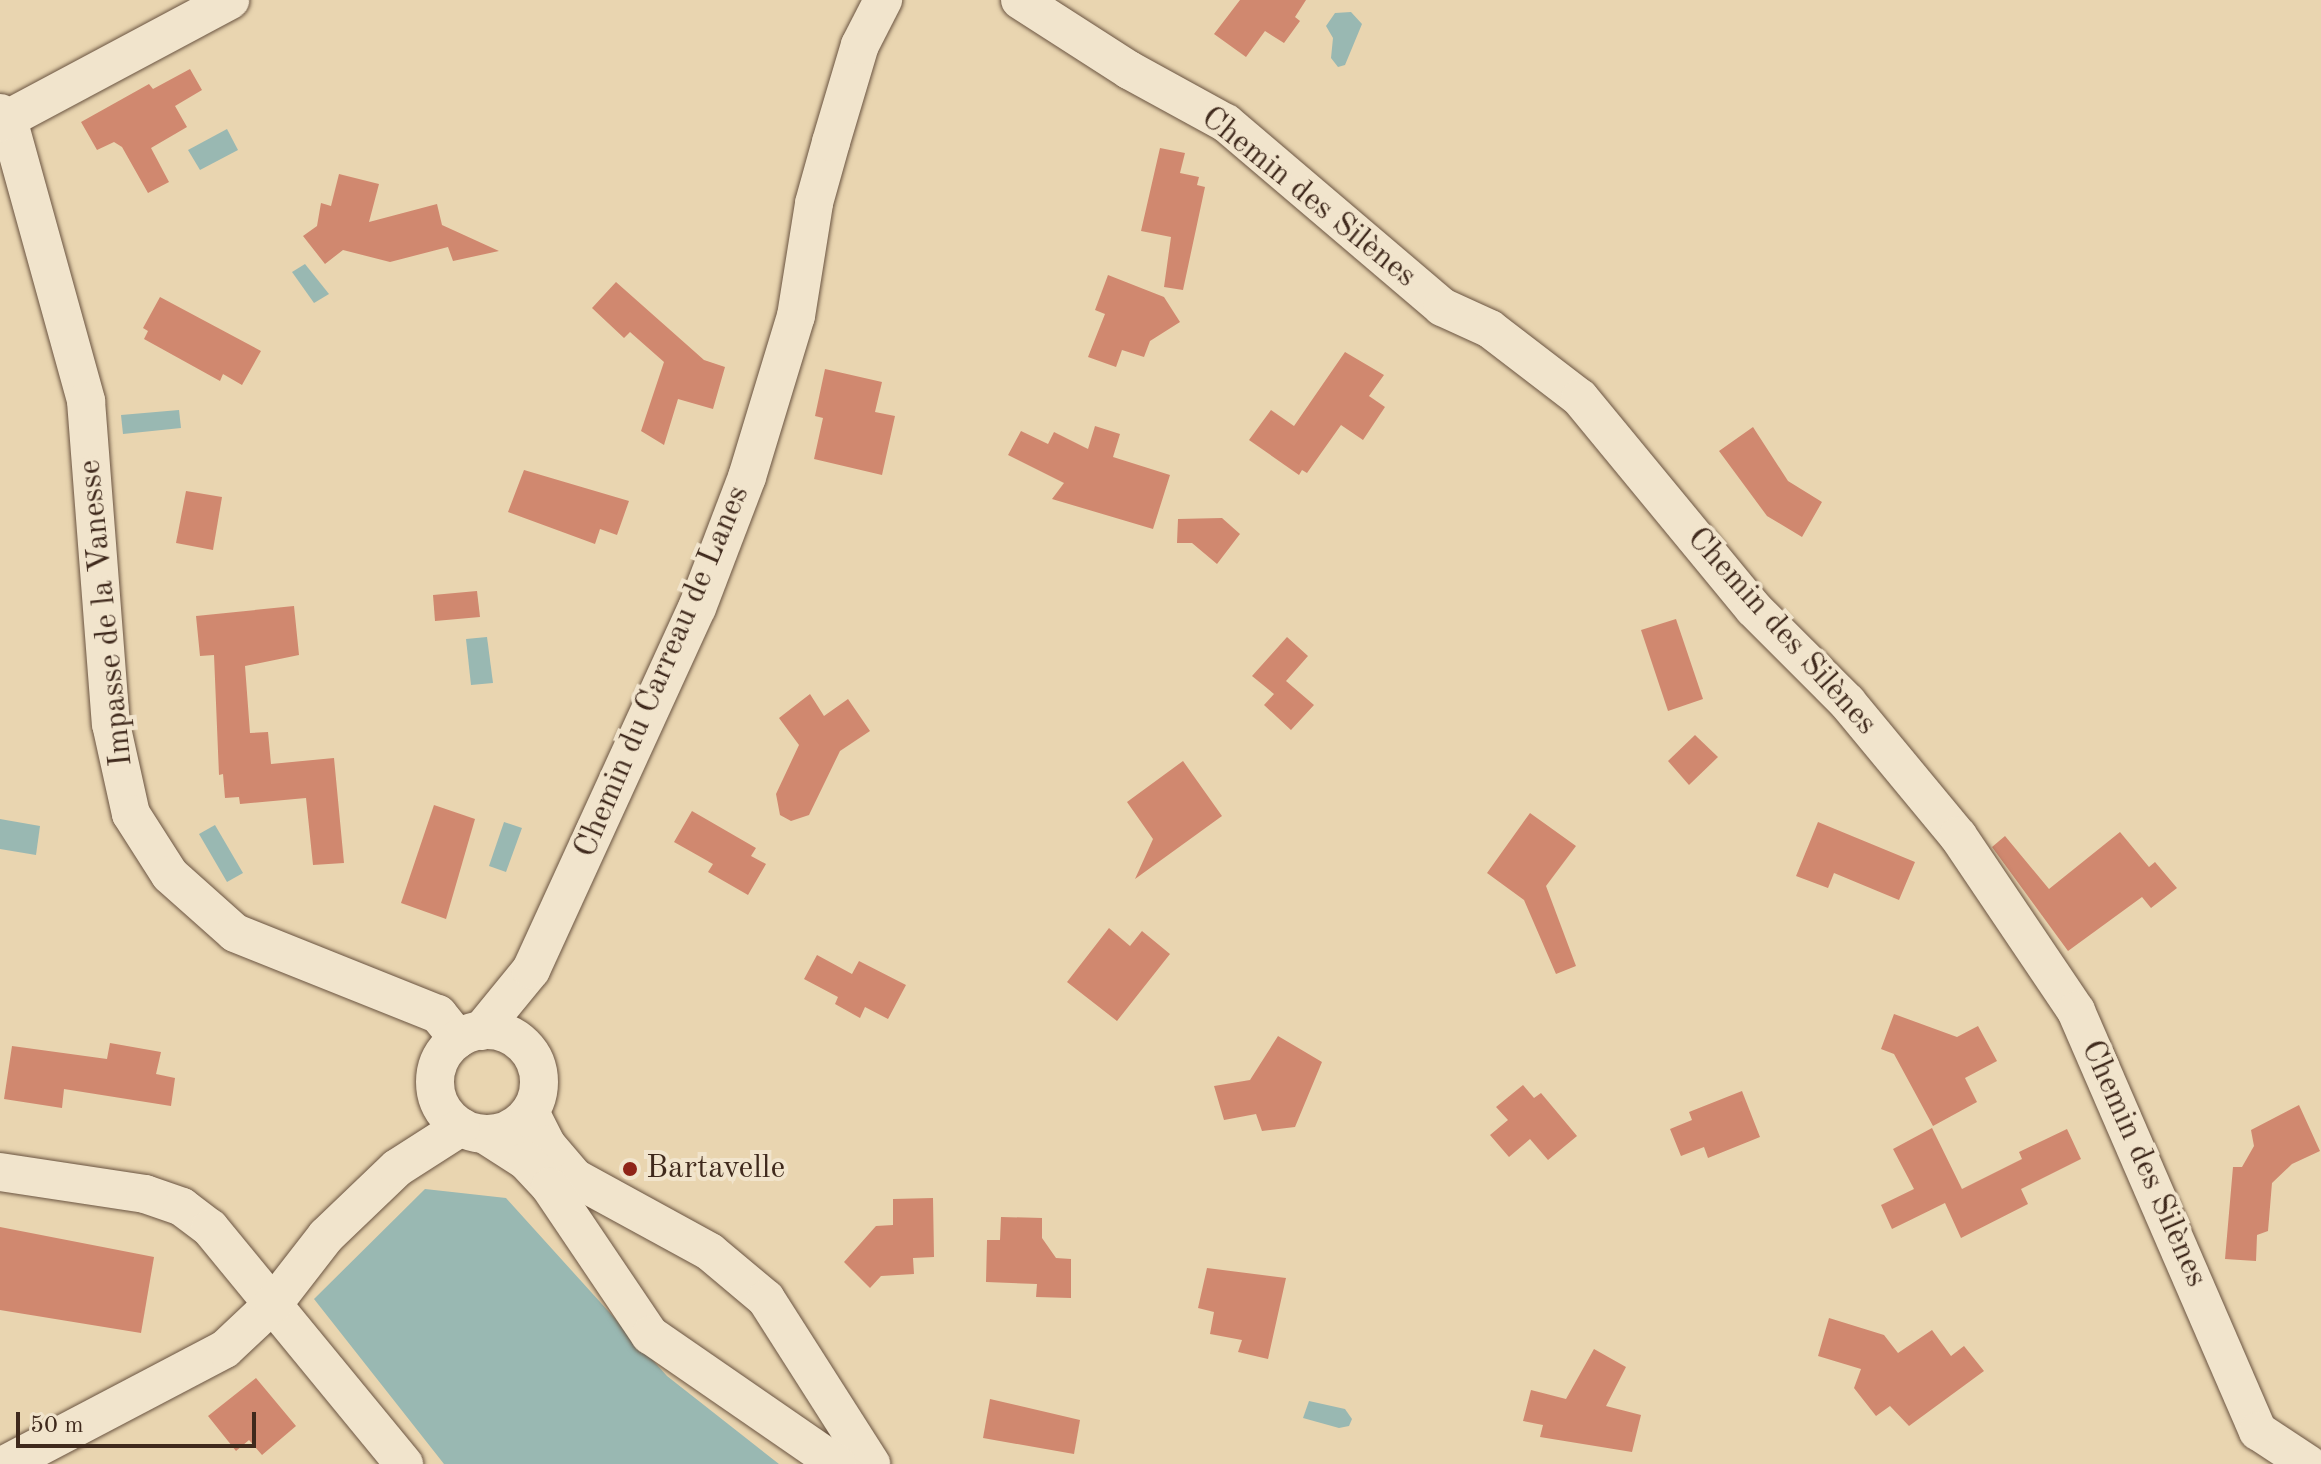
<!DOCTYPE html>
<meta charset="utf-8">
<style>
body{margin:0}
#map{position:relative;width:2321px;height:1464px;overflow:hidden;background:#e9d5b0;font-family:"Old Standard TT",serif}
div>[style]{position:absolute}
.water>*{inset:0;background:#99b8b2}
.building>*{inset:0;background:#d0886f}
.roads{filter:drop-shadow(0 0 2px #6a5441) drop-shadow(0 0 2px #6a5441)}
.street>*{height:38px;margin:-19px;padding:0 19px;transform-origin:19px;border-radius:19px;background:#f1e4cc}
.street>.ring{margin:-19px;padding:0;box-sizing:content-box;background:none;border:38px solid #f1e4cc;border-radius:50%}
.dots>*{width:22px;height:22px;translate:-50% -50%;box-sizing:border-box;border:4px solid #f1e4cc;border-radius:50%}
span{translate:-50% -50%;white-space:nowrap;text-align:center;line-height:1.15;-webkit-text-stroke:8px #f1e4cc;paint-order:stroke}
.street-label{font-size:32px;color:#3f291c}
.poi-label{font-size:32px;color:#3f291c}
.left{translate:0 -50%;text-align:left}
.scale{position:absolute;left:16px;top:1412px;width:240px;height:36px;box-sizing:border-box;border:4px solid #3f291c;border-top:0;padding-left:10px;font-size:24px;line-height:28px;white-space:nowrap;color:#3f291c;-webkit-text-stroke:6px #f1e4cc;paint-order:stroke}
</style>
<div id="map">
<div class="water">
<div style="clip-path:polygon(1335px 13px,1351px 12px,1362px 24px,1345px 65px,1338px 67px,1331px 58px,1333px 38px,1326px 26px)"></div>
<div style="clip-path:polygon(227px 129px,238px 150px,200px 170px,188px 150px)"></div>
<div style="clip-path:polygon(305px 264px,329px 294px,314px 303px,292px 272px)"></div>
<div style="clip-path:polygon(179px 410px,181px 428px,123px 434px,121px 415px)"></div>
<div style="clip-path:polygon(487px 637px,493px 683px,471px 685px,466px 639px)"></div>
<div style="clip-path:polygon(0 819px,40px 826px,36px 855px,0 849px)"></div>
<div style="clip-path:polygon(504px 822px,522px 828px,506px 872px,489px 866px)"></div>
<div style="clip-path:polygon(215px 825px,243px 873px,227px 882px,199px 834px)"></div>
<div style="clip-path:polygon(425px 1189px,506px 1198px,667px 1376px,779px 1464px,444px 1464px,314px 1299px)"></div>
<div style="clip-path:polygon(1309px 1401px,1345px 1409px,1352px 1419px,1349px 1426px,1339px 1428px,1303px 1418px)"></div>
</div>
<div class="building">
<div style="clip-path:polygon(1240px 0,1306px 0,1295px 17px,1300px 21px,1284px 43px,1265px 31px,1246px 57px,1214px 34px)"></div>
<div style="clip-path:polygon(190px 69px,202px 90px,175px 106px,187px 127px,151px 148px,169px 182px,148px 193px,122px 147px,114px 142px,97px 150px,81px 122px,149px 84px,153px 89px)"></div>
<div style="clip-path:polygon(1160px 148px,1185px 153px,1180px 173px,1199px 177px,1197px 185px,1205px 187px,1183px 290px,1164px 287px,1171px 237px,1141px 231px)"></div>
<div style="clip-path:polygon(339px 174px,379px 184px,369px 222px,437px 204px,442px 225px,499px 251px,453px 261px,448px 247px,390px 262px,343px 250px,325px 264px,303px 236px,317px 226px,321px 203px,331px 206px)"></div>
<div style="clip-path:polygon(1108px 275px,1164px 297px,1180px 322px,1150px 341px,1144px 357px,1122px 350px,1116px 367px,1088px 357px,1105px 314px,1095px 310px)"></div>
<div style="clip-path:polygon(616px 282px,704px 360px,725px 367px,713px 409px,678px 399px,664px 445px,641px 431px,664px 362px,630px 332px,624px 338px,592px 308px)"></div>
<div style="clip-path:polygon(160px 297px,261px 351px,242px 385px,223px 374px,220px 381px,144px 339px,148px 331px,143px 328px)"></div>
<div style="clip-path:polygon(1345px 352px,1384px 375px,1369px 396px,1385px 407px,1363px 440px,1341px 425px,1307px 473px,1302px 470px,1299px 475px,1249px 440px,1271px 410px,1294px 426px)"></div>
<div style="clip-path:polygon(825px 369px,882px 382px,875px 412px,895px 416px,882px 475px,814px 459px,823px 418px,815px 416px)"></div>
<div style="clip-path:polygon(1095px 426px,1120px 434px,1113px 457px,1170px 475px,1153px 529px,1052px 499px,1064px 483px,1008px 455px,1021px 431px,1048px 444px,1054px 432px,1088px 449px)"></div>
<div style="clip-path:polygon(1753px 427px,1788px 481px,1822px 502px,1802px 537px,1767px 516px,1719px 451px)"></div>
<div style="clip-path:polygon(524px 470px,629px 501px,617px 535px,600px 529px,595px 544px,508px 512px)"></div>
<div style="clip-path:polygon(186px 491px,222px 497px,213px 550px,176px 543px)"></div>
<div style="clip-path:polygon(1222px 518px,1240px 534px,1217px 564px,1192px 543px,1177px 543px,1178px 519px)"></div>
<div style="clip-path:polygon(477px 591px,480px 617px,435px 621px,433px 595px)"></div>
<div style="clip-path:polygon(294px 606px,299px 655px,245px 666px,250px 733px,268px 732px,271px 764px,334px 758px,344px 863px,313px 865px,306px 798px,240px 804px,239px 797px,225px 798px,223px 774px,219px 775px,214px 655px,200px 656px,196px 616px)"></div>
<div style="clip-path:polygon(1676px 619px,1703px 699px,1668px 711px,1641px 630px)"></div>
<div style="clip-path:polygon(1287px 637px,1308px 656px,1286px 681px,1314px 705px,1291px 730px,1264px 705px,1274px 694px,1252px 676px)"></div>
<div style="clip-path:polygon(810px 694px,824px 716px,848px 699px,870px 731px,840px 751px,809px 815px,791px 821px,780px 815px,776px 794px,799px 745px,779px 718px)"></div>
<div style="clip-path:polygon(1695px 735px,1718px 757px,1689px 785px,1668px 761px)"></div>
<div style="clip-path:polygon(1183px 761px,1222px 816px,1135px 879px,1153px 839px,1127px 802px)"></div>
<div style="clip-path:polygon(434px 805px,475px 819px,446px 919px,401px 903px)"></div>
<div style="clip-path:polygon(692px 811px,756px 848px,751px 856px,766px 864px,748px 895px,708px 872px,713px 864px,674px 842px)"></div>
<div style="clip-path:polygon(1530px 813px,1576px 846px,1546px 886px,1576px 966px,1556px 974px,1524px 900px,1487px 873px)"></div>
<div style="clip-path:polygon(1818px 822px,1915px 862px,1899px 900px,1834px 873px,1828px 888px,1796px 876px)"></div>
<div style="clip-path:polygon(2120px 832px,2149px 867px,2155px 862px,2177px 888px,2151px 908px,2142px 897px,2068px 951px,1992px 847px,2005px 836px,2049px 889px)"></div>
<div style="clip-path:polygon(1109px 928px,1130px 946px,1142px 931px,1170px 954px,1117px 1021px,1067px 982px)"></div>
<div style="clip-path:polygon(817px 955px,852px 974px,859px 961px,906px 985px,888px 1019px,865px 1007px,860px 1018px,835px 1004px,838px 997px,804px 979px)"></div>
<div style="clip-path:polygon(1894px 1014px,1957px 1037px,1978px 1026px,1997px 1061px,1965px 1078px,1977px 1102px,1933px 1126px,1894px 1054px,1881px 1049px)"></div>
<div style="clip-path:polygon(1278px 1036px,1322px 1062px,1295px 1127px,1262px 1131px,1256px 1114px,1224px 1120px,1214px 1086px,1250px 1080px)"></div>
<div style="clip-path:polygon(110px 1043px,161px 1052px,156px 1074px,175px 1078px,171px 1106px,64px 1089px,62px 1108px,4px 1099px,12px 1046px,107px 1059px)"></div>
<div style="clip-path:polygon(1523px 1085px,1534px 1098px,1541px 1093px,1577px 1136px,1548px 1160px,1530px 1139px,1509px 1157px,1490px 1135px,1508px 1120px,1496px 1107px)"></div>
<div style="clip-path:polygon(1742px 1091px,1760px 1137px,1708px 1158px,1704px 1147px,1681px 1156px,1670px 1129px,1692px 1120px,1689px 1112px)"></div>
<div style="clip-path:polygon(2299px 1105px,2320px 1151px,2292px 1164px,2272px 1183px,2268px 1231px,2257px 1235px,2256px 1261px,2225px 1259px,2233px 1167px,2242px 1167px,2254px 1146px,2251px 1130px)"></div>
<div style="clip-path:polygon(1932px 1128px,1962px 1189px,2022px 1159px,2019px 1152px,2067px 1129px,2081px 1159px,2021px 1189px,2028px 1204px,1961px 1238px,1945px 1203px,1892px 1229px,1881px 1205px,1914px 1189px,1893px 1149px)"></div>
<div style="clip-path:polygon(933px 1198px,934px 1257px,913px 1258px,914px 1274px,881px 1276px,870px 1288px,844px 1262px,876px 1226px,893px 1225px,893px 1199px)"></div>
<div style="clip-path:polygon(1001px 1217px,1042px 1218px,1042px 1238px,1056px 1258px,1071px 1259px,1071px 1298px,1036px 1297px,1037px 1284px,986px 1282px,987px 1240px,1000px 1240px)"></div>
<div style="clip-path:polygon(0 1227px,154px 1257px,141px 1333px,0 1310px)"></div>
<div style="clip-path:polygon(1207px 1268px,1286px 1278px,1268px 1359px,1238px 1352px,1242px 1340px,1210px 1334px,1214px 1312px,1198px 1308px)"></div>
<div style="clip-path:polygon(1829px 1318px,1884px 1335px,1898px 1353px,1932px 1330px,1951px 1356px,1964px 1346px,1984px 1371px,1909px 1426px,1890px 1406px,1876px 1416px,1854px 1388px,1861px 1369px,1818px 1356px)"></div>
<div style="clip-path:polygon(1594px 1349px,1626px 1367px,1606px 1406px,1641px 1415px,1632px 1452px,1540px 1437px,1543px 1425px,1523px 1421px,1531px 1390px,1566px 1399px)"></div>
<div style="clip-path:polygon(256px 1378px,296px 1426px,262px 1455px,249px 1440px,236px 1451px,208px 1416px)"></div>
<div style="clip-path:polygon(990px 1399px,1080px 1420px,1074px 1454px,983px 1438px)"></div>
</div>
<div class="roads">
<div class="street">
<div style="left:1020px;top:0;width:130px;rotate:32.7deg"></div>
<div style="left:1129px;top:70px;width:111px;rotate:28.7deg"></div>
<div style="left:1226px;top:123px;width:284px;rotate:40.4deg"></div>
<div style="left:1442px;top:307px;width:53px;rotate:24.6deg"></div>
<div style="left:1490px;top:329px;width:113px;rotate:37.5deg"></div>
<div style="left:1580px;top:398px;width:273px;rotate:50.5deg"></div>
<div style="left:1754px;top:609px;width:132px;rotate:45deg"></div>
<div style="left:1847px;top:702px;width:174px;rotate:50.4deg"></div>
<div style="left:1958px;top:836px;width:211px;rotate:56deg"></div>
<div style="left:2076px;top:1011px;width:458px;rotate:66.6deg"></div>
<div style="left:2258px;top:1431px;width:60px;rotate:33.4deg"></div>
<div style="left:0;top:113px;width:10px;rotate:37deg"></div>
<div style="left:8px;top:119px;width:293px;rotate:74.5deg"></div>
<div style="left:86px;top:401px;width:324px;rotate:85.6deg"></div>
<div style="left:111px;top:724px;width:92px;rotate:77.5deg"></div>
<div style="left:131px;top:814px;width:72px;rotate:57.4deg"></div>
<div style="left:170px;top:875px;width:87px;rotate:41.7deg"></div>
<div style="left:235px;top:933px;width:219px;rotate:21.8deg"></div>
<div style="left:438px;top:1014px;width:32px;rotate:51deg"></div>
<div style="left:0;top:123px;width:261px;rotate:-28.1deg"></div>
<div class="ring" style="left:435px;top:1030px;width:66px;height:66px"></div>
<div style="left:481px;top:1031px;width:79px;rotate:-50.7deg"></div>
<div style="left:531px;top:970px;width:398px;rotate:-65.4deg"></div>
<div style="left:697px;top:608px;width:140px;rotate:-69.1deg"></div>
<div style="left:747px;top:477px;width:168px;rotate:-73.1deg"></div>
<div style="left:796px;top:316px;width:114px;rotate:-80.9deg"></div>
<div style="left:814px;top:203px;width:63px;rotate:-74.4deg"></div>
<div style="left:831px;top:142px;width:101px;rotate:-73.4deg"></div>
<div style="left:860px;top:45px;width:51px;rotate:-62.9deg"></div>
<div style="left:530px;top:1112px;width:36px;rotate:63deg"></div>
<div style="left:546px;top:1144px;width:45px;rotate:49.5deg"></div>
<div style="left:575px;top:1178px;width:154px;rotate:28.7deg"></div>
<div style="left:710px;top:1252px;width:73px;rotate:40deg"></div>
<div style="left:766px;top:1299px;width:196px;rotate:57.5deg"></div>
<div style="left:484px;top:1134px;width:50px;rotate:32.7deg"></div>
<div style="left:526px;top:1161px;width:35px;rotate:47deg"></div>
<div style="left:550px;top:1187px;width:179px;rotate:56deg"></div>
<div style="left:650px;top:1335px;width:227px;rotate:34.6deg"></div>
<div style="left:0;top:1172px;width:147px;rotate:8.6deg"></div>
<div style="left:145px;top:1194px;width:39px;rotate:19deg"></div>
<div style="left:182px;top:1207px;width:35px;rotate:37deg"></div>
<div style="left:210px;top:1228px;width:306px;rotate:50.6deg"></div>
<div style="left:6px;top:1464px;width:247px;rotate:-27.7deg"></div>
<div style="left:225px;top:1349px;width:67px;rotate:-43.2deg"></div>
<div style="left:274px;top:1303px;width:85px;rotate:-52.2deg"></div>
<div style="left:326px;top:1236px;width:98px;rotate:-43.8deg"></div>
<div style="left:397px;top:1168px;width:76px;rotate:-32.6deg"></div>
</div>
</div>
<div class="dots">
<div style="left:630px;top:1169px;background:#8f2418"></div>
</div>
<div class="street-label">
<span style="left:1308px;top:198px;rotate:39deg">Chemin des Silènes</span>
<span style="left:107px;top:613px;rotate:-96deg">Impasse de la Vanesse</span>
<span style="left:1781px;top:632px;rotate:48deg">Chemin des Silènes</span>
<span style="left:663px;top:672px;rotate:-67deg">Chemin du Carreau de Lanes</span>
<span style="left:2143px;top:1164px;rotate:66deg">Chemin des Silènes</span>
</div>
<div class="poi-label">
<span class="left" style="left:646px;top:1169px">Bartavelle</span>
</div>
<div class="scale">50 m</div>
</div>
